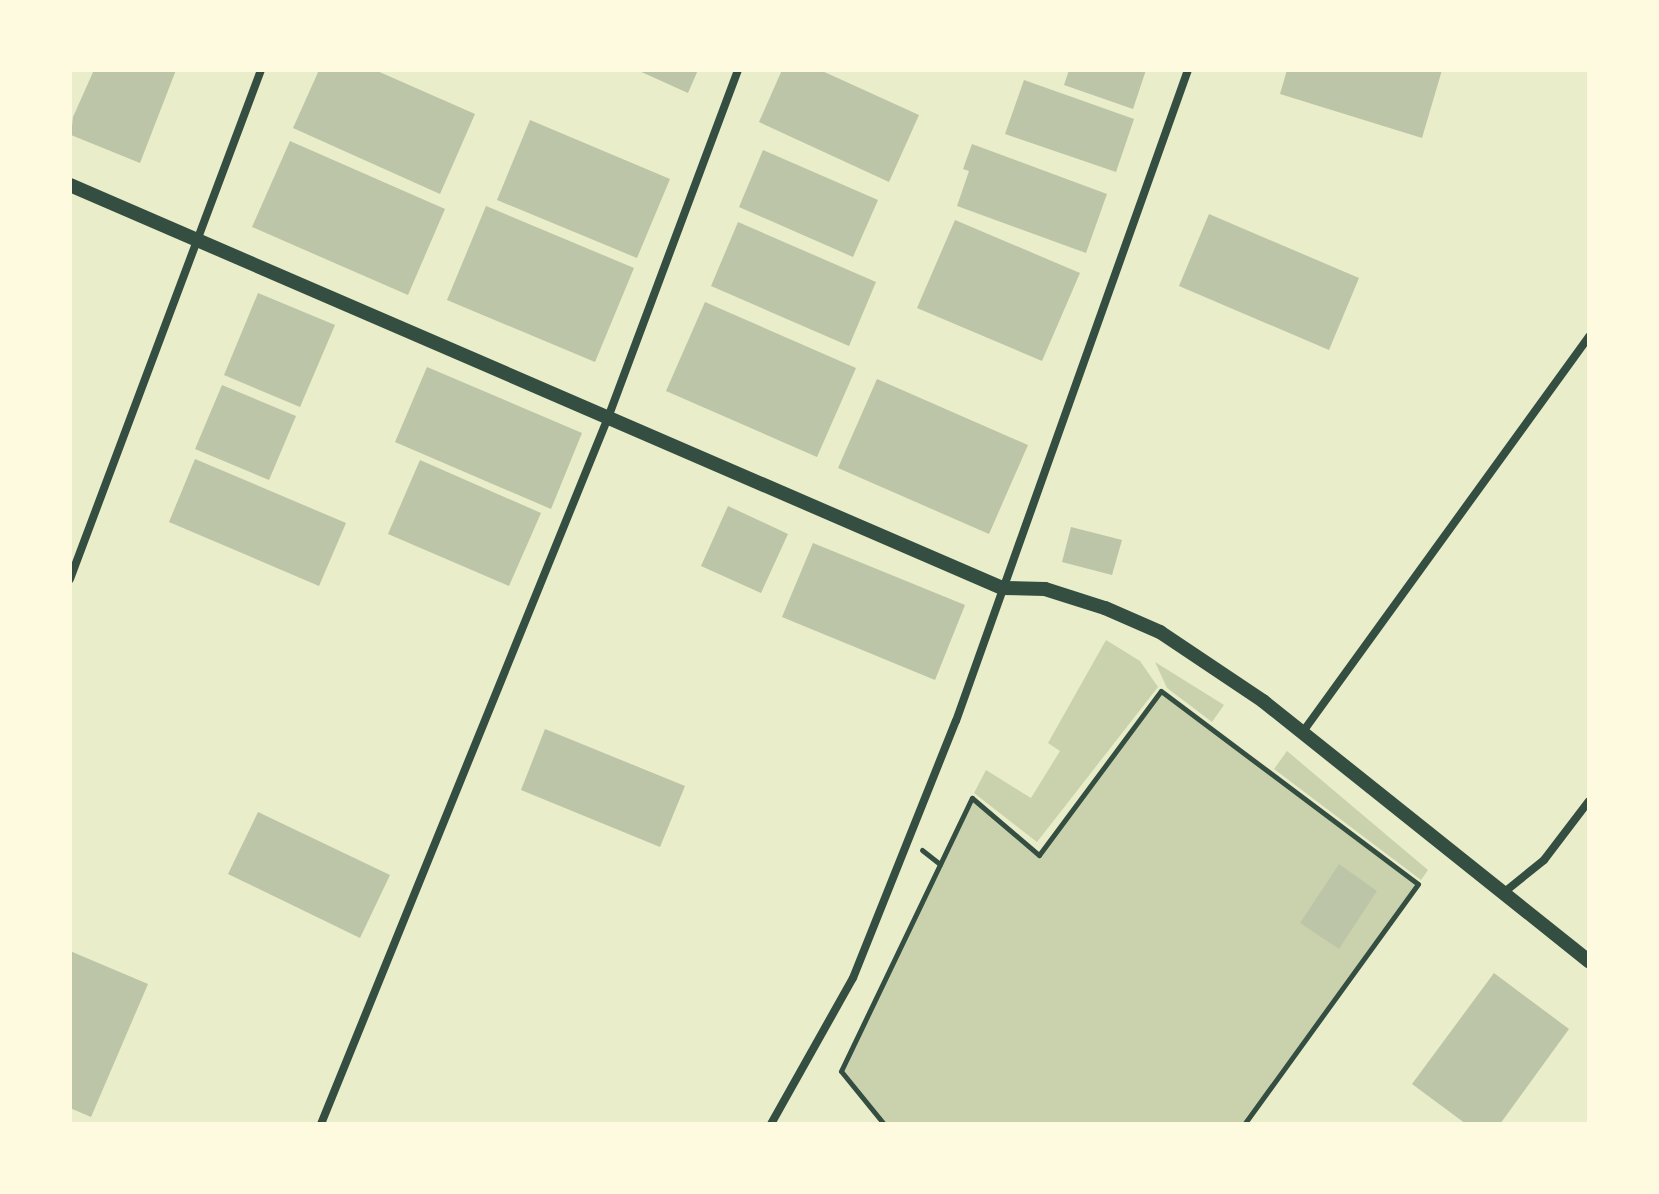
<!DOCTYPE html>
<style>
body{margin:0}
#map{position:relative;width:1659px;height:1194px;overflow:hidden;background:#e9edc9;font-family:Barlow,sans-serif}
div>[style]{position:absolute}
.green>*{inset:0;background:#cad2ad}
.building>*{inset:0;background:#bcc5a7}
.path>*{height:5px;margin:-2.5px;padding:0 2.5px;transform-origin:2.5px;border-radius:2.5px;background:#344e41}
.minor>*{height:8px;margin:-4px;padding:0 4px;transform-origin:4px;border-radius:4px;background:#344e41}
.tertiary>*{height:14px;margin:-7px;padding:0 7px;transform-origin:7px;border-radius:7px;background:#344e41}
span{translate:-50% -50%;white-space:nowrap;text-align:center;line-height:1.15;-webkit-text-stroke:7px #fefae0;paint-order:stroke}
.frame{position:absolute;inset:0;border:72px solid #fefae0;pointer-events:none}
</style>
<div id="map">
<div class="green">
<div style="clip-path:polygon(1106px 640px,1140px 661px,1158px 687px,1037px 842px,974px 793px,986px 770px,1031px 798px,1060px 751px,1048px 743px)"></div>
<div style="clip-path:polygon(1155px 662px,1224px 705px,1212px 722px,1167px 688px)"></div>
<div style="clip-path:polygon(1161px 691px,1418px 884px,1244px 1124px,884px 1124px,841px 1071px,972px 798px,1038px 855px)"></div>
<div style="clip-path:polygon(1287px 751px,1428px 870px,1421px 880px,1274px 769px)"></div>
</div>
<div class="building">
<div style="clip-path:polygon(94px 70px,176px 70px,140px 163px,71px 135px,73px 117px)"></div>
<div style="clip-path:polygon(319px 70px,375px 70px,475px 114px,440px 194px,293px 128px)"></div>
<div style="clip-path:polygon(637px 70px,698px 70px,688px 93px)"></div>
<div style="clip-path:polygon(782px 70px,820px 70px,919px 115px,889px 182px,759px 122px)"></div>
<div style="clip-path:polygon(1069px 70px,1146px 70px,1133px 109px,1064px 85px)"></div>
<div style="clip-path:polygon(1287px 70px,1442px 70px,1422px 138px,1280px 94px)"></div>
<div style="clip-path:polygon(1024px 80px,1134px 119px,1116px 172px,1005px 134px)"></div>
<div style="clip-path:polygon(530px 120px,670px 179px,637px 258px,497px 200px)"></div>
<div style="clip-path:polygon(290px 141px,445px 209px,408px 295px,252px 227px)"></div>
<div style="clip-path:polygon(972px 144px,1107px 194px,1086px 253px,957px 206px,969px 171px,963px 169px)"></div>
<div style="clip-path:polygon(763px 150px,878px 200px,853px 257px,739px 207px)"></div>
<div style="clip-path:polygon(486px 206px,634px 268px,595px 362px,447px 300px)"></div>
<div style="clip-path:polygon(1209px 214px,1359px 278px,1329px 350px,1179px 286px)"></div>
<div style="clip-path:polygon(955px 220px,1080px 273px,1042px 361px,917px 308px)"></div>
<div style="clip-path:polygon(738px 222px,876px 282px,849px 346px,711px 286px)"></div>
<div style="clip-path:polygon(258px 293px,335px 325px,300px 407px,224px 375px)"></div>
<div style="clip-path:polygon(705px 302px,856px 368px,817px 457px,666px 391px)"></div>
<div style="clip-path:polygon(427px 367px,582px 433px,551px 509px,395px 442px)"></div>
<div style="clip-path:polygon(877px 379px,1028px 445px,989px 534px,838px 468px)"></div>
<div style="clip-path:polygon(222px 385px,296px 416px,269px 480px,195px 449px)"></div>
<div style="clip-path:polygon(195px 459px,346px 523px,319px 586px,169px 522px)"></div>
<div style="clip-path:polygon(420px 460px,541px 513px,509px 586px,388px 534px)"></div>
<div style="clip-path:polygon(728px 506px,788px 534px,761px 593px,701px 566px)"></div>
<div style="clip-path:polygon(1071px 527px,1122px 540px,1112px 575px,1062px 562px)"></div>
<div style="clip-path:polygon(813px 543px,965px 605px,935px 680px,782px 617px)"></div>
<div style="clip-path:polygon(545px 729px,685px 786px,660px 847px,521px 790px)"></div>
<div style="clip-path:polygon(258px 812px,390px 875px,360px 938px,228px 874px)"></div>
<div style="clip-path:polygon(1339px 864px,1377px 891px,1339px 949px,1300px 923px)"></div>
<div style="clip-path:polygon(70px 951px,148px 984px,91px 1117px,70px 1108px)"></div>
<div style="clip-path:polygon(1494px 973px,1569px 1029px,1500px 1124px,1466px 1124px,1412px 1084px)"></div>
</div>
<div class="path">
<div style="left:922px;top:850px;width:23px;rotate:38deg"></div>
<div style="left:884px;top:1124px;width:68px;rotate:-129.1deg"></div>
<div style="left:841px;top:1071px;width:303px;rotate:-64.4deg"></div>
<div style="left:972px;top:798px;width:88px;rotate:40.4deg"></div>
<div style="left:1039px;top:855px;width:204px;rotate:-53.4deg"></div>
<div style="left:1161px;top:691px;width:321px;rotate:36.9deg"></div>
<div style="left:1418px;top:884px;width:296px;rotate:125.9deg"></div>
</div>
<div class="minor">
<div style="left:70px;top:579px;width:544px;rotate:-69.43deg"></div>
<div style="left:1302px;top:733px;width:490px;rotate:-54.1deg"></div>
<div style="left:1502px;top:894px;width:54px;rotate:-39deg"></div>
<div style="left:1544px;top:860px;width:74px;rotate:-52.7deg"></div>
<div style="left:321px;top:1124px;width:765px;rotate:-67.89deg"></div>
<div style="left:609px;top:415px;width:368px;rotate:-69.5deg"></div>
<div style="left:771px;top:1124px;width:167px;rotate:-60.7deg"></div>
<div style="left:853px;top:978px;width:277px;rotate:-68.2deg"></div>
<div style="left:956px;top:721px;width:691px;rotate:-70.39deg"></div>
</div>
<div class="tertiary">
<div style="left:70px;top:185px;width:1015px;rotate:23.38deg"></div>
<div style="left:1002px;top:588px;width:43px;rotate:1.3deg"></div>
<div style="left:1045px;top:589px;width:63px;rotate:17.6deg"></div>
<div style="left:1105px;top:608px;width:60px;rotate:23.6deg"></div>
<div style="left:1160px;top:632px;width:124px;rotate:33.8deg"></div>
<div style="left:1263px;top:701px;width:417px;rotate:38.6deg"></div>
</div>
<div class="frame"></div>
</div>
